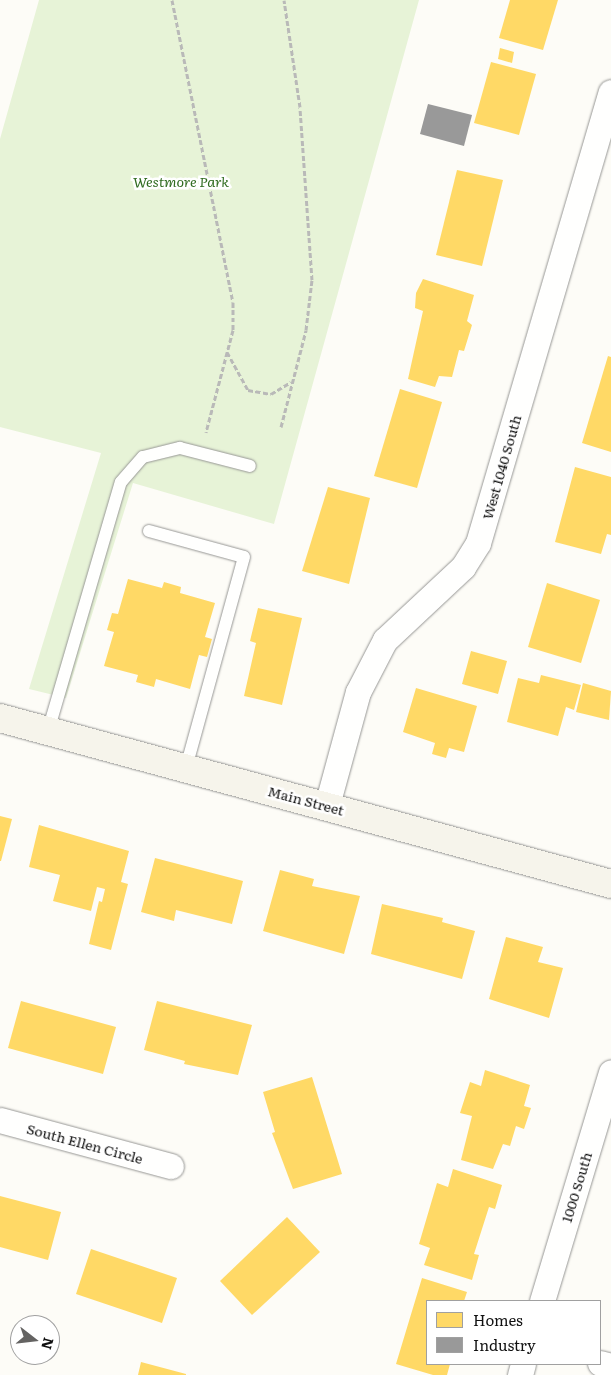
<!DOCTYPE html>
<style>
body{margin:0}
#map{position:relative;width:611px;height:1375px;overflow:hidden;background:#fdfcf7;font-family:Literata,serif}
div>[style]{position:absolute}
.green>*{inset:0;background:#e7f3d7}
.homes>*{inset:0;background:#ffd966}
.industry>*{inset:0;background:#999}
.path>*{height:3px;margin-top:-1.5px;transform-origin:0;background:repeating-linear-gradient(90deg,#b9b9b8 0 5px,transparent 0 7.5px)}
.roads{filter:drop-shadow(0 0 1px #979795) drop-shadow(0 0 1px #979795)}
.lane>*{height:12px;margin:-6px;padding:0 6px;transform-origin:6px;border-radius:6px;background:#fffffe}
.street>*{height:25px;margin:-12.5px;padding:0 12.5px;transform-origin:12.5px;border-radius:12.5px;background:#fffffe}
.secondary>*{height:28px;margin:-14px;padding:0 14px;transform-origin:14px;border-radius:14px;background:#f6f4eb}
span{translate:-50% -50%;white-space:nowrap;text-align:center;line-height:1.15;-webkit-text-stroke:5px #fff;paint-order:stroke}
.park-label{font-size:14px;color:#2f6b1f;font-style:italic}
.street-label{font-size:14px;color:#111}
.legend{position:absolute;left:426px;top:1300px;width:175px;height:65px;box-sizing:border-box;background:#fff;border:1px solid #a0a0a0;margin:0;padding:6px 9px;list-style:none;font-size:15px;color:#111}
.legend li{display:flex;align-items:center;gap:10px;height:25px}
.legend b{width:25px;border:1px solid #a0a0a0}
.north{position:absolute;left:10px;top:1315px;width:50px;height:50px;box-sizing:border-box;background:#fff;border:1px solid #a0a0a0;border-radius:50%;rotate:106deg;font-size:14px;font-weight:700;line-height:20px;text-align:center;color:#111}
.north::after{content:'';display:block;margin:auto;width:18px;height:22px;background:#646362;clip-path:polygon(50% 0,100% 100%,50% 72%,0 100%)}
</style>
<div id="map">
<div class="green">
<div style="clip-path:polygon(39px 0,419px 0,274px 524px,133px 483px,66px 698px,29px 689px,101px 453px,0 427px,0 139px)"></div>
</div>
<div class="homes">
<div style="clip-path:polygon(510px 0,558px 0,543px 50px,499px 38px)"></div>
<div style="clip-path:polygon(500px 48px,514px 52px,512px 63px,498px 59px)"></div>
<div style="clip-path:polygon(491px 62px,536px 74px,519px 135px,474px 123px)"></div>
<div style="clip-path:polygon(457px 170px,503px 180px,482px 266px,436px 255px)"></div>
<div style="clip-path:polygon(423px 279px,474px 295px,467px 321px,472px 325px,464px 351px,459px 350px,452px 377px,439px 376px,435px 387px,408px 379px,423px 311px,415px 308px,416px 293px)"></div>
<div style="clip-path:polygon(608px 356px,611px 357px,611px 452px,582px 443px)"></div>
<div style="clip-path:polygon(400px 389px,442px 402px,417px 488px,374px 476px)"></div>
<div style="clip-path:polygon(575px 467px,611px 477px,611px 535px,607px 534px,601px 554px,555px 542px)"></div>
<div style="clip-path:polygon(328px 487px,370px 498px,349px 584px,302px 571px)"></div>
<div style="clip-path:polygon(128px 579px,162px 588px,164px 582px,181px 587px,180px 593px,215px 603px,205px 637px,212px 639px,207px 657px,199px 655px,190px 689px,156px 679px,154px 687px,136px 682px,138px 675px,104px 666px,114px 632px,107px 630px,112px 613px,118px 614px)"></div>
<div style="clip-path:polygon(547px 583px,600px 600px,581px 663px,528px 647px)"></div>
<div style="clip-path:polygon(258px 608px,302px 618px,282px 705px,244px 696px,256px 643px,250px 641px)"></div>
<div style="clip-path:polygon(471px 651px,507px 661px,498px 694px,462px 684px)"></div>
<div style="clip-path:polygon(541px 675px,581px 685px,574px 710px,566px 707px,558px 736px,507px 722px,518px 678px,539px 683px)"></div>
<div style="clip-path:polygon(583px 683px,611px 691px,609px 720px,576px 712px)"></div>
<div style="clip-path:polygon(416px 688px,477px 706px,464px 752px,449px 748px,446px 758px,432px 754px,435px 743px,403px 732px)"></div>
<div style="clip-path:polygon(0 816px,12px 819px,1px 861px,0 861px)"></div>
<div style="clip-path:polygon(39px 825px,129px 851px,121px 882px,128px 884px,111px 950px,89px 944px,99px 901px,102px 902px,105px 889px,97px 887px,91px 911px,53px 901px,60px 875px,29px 867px)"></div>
<div style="clip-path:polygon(155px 858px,243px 881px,232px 924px,176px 910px,174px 921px,141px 912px)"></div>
<div style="clip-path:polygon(280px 870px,314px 879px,312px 886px,360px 896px,344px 954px,263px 931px)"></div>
<div style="clip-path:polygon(382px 904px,443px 918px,442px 922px,475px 931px,462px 979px,371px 954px)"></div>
<div style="clip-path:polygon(506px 937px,543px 947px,538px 962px,563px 968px,549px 1018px,489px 999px)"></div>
<div style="clip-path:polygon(21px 1001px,116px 1027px,103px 1074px,8px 1048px)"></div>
<div style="clip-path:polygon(157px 1001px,252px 1025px,238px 1075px,184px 1064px,185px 1061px,144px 1050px)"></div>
<div style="clip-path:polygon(485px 1070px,530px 1085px,524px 1106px,531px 1108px,524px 1129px,516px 1126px,510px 1146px,503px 1144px,493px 1169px,461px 1160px,472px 1116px,460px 1113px,470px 1082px,481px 1086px)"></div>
<div style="clip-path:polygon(312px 1077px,342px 1174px,293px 1189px,272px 1133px,275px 1132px,263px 1092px)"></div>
<div style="clip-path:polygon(453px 1169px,502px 1185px,495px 1209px,489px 1207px,474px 1254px,479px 1255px,472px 1280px,424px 1265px,430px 1248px,419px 1244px,437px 1183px,448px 1187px)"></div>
<div style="clip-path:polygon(0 1196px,61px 1212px,48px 1260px,0 1247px)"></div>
<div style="clip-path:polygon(287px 1217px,320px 1252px,252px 1315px,220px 1281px)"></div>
<div style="clip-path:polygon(91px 1249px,177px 1278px,162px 1323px,76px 1294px)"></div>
<div style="clip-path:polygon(422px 1278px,467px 1292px,464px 1301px,427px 1301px,427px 1364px,450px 1364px,447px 1375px,433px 1375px,396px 1364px)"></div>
<div style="clip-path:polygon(141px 1362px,186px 1374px,186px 1375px,138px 1375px)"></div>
</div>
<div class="industry">
<div style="clip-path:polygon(428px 104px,472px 115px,464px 146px,420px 134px)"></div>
</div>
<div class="path">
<div style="left:172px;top:0;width:308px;rotate:78.6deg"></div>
<div style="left:233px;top:302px;width:28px;rotate:90deg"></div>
<div style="left:233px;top:330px;width:106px;rotate:104.8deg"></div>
<div style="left:227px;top:352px;width:43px;rotate:61.1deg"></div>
<div style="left:248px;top:390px;width:23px;rotate:10deg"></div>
<div style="left:271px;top:394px;width:23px;rotate:-31deg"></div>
<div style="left:281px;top:427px;width:100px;rotate:-75.5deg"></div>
<div style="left:306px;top:330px;width:50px;rotate:-83.2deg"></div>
<div style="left:312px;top:280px;width:173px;rotate:-94deg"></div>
<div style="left:300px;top:107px;width:108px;rotate:-98.5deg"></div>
</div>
<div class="roads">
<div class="lane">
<div style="left:149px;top:531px;width:98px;rotate:15.3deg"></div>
<div style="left:244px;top:557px;width:219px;rotate:105.4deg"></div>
<div style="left:48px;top:731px;width:259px;rotate:-73.7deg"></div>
<div style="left:121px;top:482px;width:33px;rotate:-49deg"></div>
<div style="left:143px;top:457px;width:38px;rotate:-14deg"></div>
<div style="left:180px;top:448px;width:72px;rotate:14.4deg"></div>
</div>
<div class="street">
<div style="left:327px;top:805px;width:117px;rotate:-74.7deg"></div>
<div style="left:358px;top:692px;width:59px;rotate:-62.6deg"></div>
<div style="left:385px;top:640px;width:107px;rotate:-43.1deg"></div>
<div style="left:463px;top:567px;width:28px;rotate:-58deg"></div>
<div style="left:478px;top:543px;width:470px;rotate:-73.6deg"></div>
<div style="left:0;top:1120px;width:177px;rotate:15.1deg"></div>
<div style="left:542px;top:1301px;width:239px;rotate:-73.2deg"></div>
<div style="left:600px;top:1363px;width:11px;rotate:15deg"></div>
<div style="left:520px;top:1375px;width:11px;rotate:-75deg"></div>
</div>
<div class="secondary">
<div style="left:0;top:718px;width:633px;rotate:15.2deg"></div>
</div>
</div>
<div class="park-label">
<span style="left:181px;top:181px">Westmore Park</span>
</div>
<div class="street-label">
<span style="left:501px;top:467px;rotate:-74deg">West 1040 South</span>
<span style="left:306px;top:800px;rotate:15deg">Main Street</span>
<span style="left:85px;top:1143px;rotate:15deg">South Ellen Circle</span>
<span style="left:576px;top:1187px;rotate:-73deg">1000 South</span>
</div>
<ul class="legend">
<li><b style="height:14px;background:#ffd966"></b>Homes</li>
<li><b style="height:14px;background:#999"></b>Industry</li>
</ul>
<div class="north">N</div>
</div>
